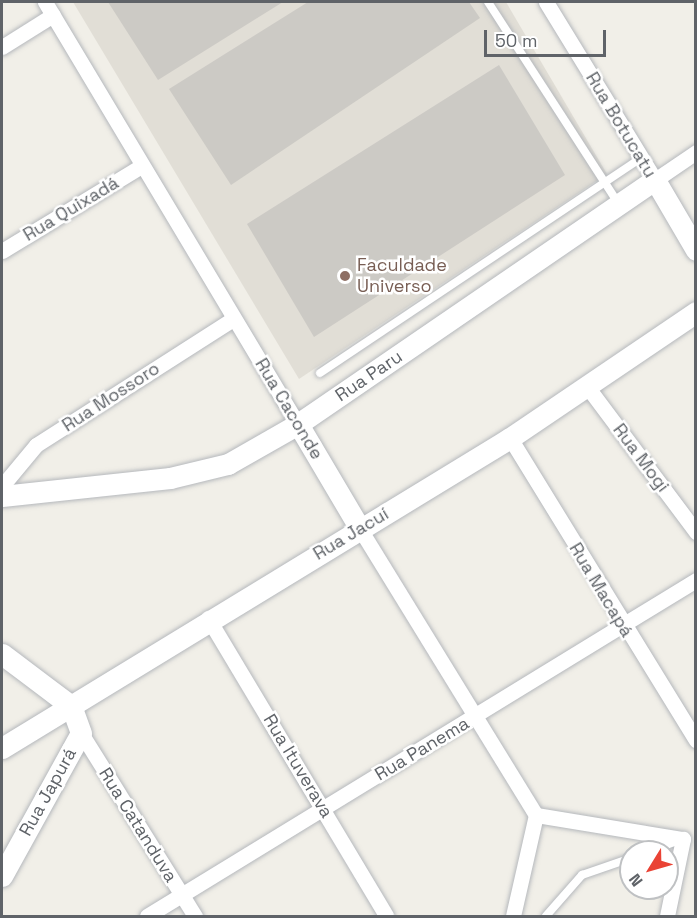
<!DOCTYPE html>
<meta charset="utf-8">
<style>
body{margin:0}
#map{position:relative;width:697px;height:918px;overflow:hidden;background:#f1efe8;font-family:"Space Grotesk",sans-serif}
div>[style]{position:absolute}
.education>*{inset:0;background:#e1ded6}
.building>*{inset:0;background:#cccac5}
.roads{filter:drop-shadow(0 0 2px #b5b8bc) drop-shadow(0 0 2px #b5b8bc)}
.lane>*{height:8px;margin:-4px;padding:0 4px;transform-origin:4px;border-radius:4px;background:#fff}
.street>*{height:15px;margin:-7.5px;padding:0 7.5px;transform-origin:7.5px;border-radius:7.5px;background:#fff}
.secondary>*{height:21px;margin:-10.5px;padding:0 10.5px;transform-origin:10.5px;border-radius:10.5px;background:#fff}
.dots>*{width:16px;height:16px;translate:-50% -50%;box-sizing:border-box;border:3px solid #fff;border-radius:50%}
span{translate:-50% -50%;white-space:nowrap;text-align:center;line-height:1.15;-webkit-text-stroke:5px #fff;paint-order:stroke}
.street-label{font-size:18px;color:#5f6368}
.education-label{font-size:18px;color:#785e54}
.left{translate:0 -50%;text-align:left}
.frame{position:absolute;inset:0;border:3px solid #5f6368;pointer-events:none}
.north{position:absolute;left:619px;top:840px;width:60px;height:60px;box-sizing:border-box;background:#fff;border:2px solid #bfc1c3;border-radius:50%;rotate:233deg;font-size:16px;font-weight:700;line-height:24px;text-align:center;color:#5f6368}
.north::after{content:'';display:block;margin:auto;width:21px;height:27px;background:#ea4335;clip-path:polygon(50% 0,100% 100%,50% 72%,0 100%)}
.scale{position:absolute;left:484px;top:30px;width:122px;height:27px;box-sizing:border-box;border:3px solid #5f6368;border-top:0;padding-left:8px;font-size:18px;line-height:21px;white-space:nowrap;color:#5f6368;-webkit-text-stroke:4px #fff;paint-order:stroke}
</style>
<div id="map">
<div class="education">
<div style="clip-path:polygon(73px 2px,506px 2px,607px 174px,299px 379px)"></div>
</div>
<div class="building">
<div style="clip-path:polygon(108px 2px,283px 2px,158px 80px)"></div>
<div style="clip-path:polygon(308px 2px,469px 2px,480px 18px,231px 185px,169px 89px)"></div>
<div style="clip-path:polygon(499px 65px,565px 175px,314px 337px,247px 224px)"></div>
</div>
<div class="roads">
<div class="lane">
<div style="left:488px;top:2px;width:239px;rotate:57.1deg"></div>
<div style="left:320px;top:373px;width:386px;rotate:-33.8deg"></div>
<div style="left:647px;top:852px;width:32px;rotate:-20deg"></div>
<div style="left:546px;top:916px;width:55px;rotate:-48.7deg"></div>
<div style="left:582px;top:875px;width:52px;rotate:-19.1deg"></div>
</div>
<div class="street">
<div style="left:45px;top:2px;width:492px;rotate:59.1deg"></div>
<div style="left:546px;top:2px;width:209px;rotate:58.5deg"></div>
<div style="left:655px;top:180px;width:50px;rotate:-34.3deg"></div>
<div style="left:2px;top:47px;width:60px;rotate:-32.1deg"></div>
<div style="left:2px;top:251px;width:163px;rotate:-31.4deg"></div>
<div style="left:586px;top:385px;width:184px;rotate:53.2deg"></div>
<div style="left:510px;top:438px;width:355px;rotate:58.4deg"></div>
<div style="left:2px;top:486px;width:53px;rotate:-50.3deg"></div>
<div style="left:36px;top:445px;width:234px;rotate:-32.6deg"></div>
<div style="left:360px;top:529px;width:336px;rotate:58.4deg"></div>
<div style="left:208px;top:618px;width:347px;rotate:59.1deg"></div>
<div style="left:81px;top:733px;width:216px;rotate:58.1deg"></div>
<div style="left:536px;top:815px;width:149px;rotate:9.3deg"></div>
<div style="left:147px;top:916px;width:644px;rotate:-31.47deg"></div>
<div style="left:513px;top:916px;width:104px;rotate:-77.2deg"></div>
<div style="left:667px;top:916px;width:79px;rotate:-78.3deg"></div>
</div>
<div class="secondary">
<div style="left:298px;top:424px;width:122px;rotate:59.4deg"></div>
<div style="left:2px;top:496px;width:169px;rotate:-6.1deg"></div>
<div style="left:170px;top:478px;width:60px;rotate:-13.6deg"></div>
<div style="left:228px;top:464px;width:81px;rotate:-29.7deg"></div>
<div style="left:298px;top:424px;width:432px;rotate:-34.4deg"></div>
<div style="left:655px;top:180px;width:81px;rotate:59.6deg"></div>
<div style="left:2px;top:654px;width:86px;rotate:37deg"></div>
<div style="left:2px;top:748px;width:595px;rotate:-31.39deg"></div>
<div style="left:510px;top:438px;width:225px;rotate:-34.1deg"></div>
<div style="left:2px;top:876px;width:163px;rotate:-61.1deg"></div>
<div style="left:81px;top:733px;width:29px;rotate:-110deg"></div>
</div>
</div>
<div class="dots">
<div style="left:345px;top:276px;background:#8d6e63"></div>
</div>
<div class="street-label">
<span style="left:621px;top:125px;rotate:59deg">Rua Botucatu</span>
<span style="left:71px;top:209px;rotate:-31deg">Rua Quixadá</span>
<span style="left:369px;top:376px;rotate:-34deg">Rua Paru</span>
<span style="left:111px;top:397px;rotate:-33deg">Rua Mossoro</span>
<span style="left:289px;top:409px;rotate:59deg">Rua Caconde</span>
<span style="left:641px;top:458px;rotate:53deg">Rua Mogi</span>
<span style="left:351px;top:534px;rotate:-31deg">Rua Jacuí</span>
<span style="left:601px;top:590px;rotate:59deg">Rua Macapá</span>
<span style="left:422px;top:749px;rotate:-31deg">Rua Panema</span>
<span style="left:298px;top:766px;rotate:59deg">Rua Ituverava</span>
<span style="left:48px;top:792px;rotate:-61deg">Rua Japurá</span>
<span style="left:138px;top:825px;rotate:58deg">Rua Catanduva</span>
</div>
<div class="education-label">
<span class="left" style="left:357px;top:276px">Faculdade<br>Universo</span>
</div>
<div class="frame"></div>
<div class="north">N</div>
<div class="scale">50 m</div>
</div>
